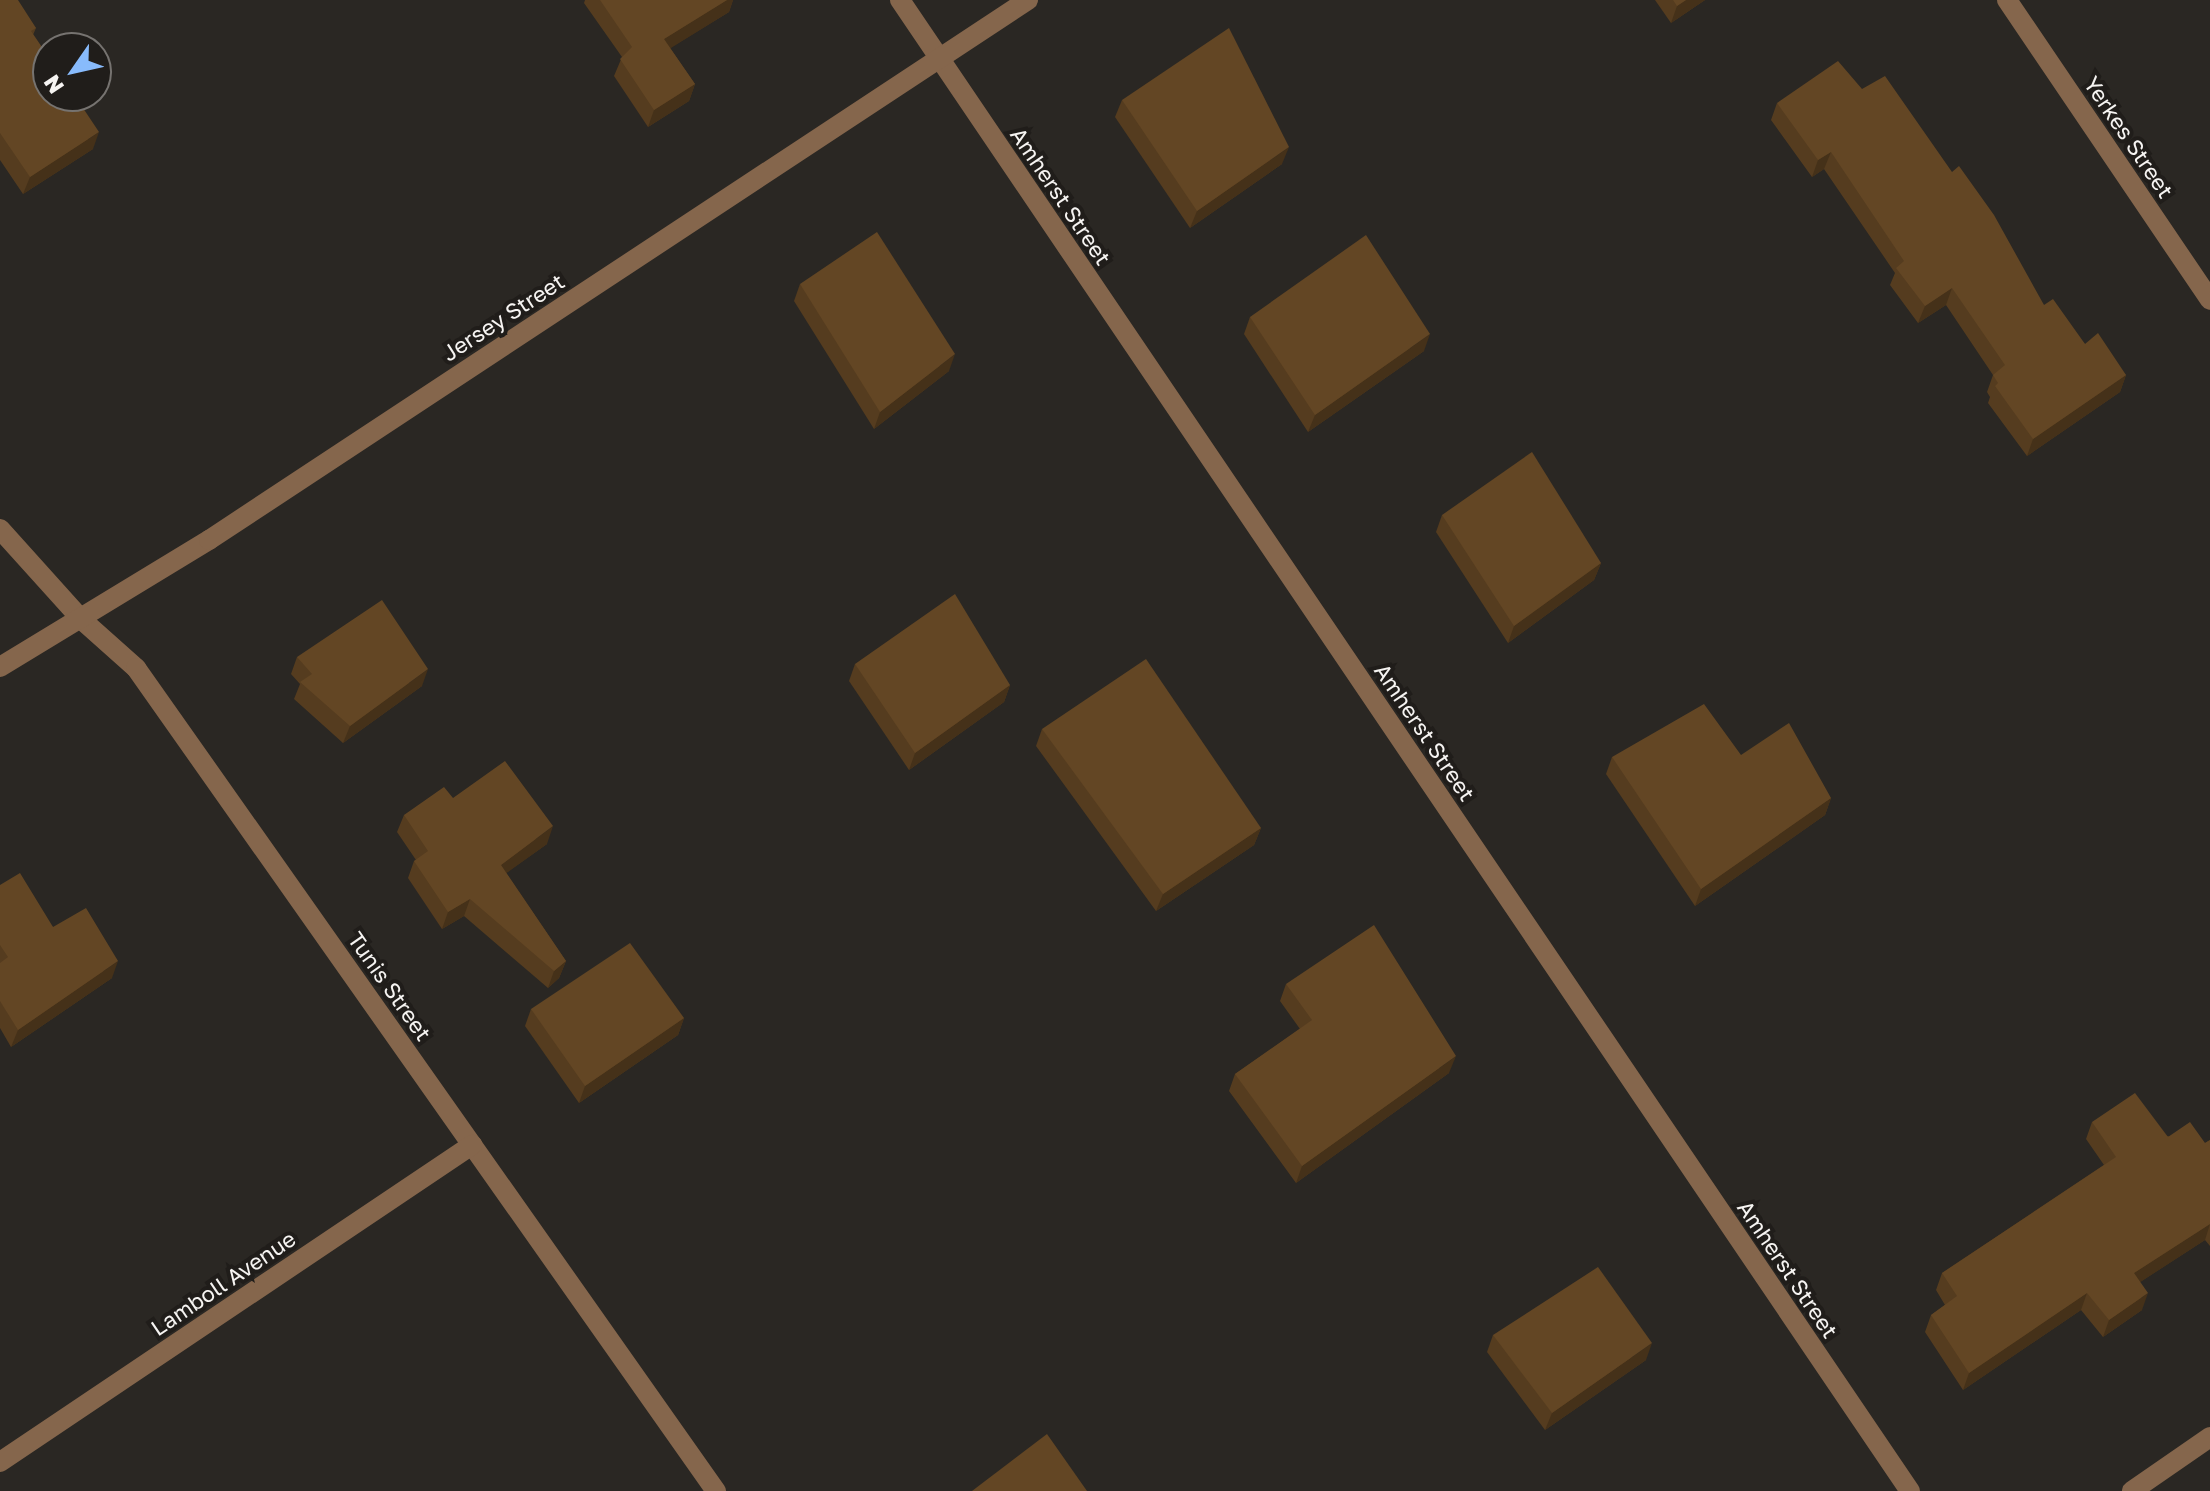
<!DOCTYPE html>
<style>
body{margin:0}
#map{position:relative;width:2210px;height:1491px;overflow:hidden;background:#2a2723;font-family:"Golos Text",sans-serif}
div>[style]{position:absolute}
.minor>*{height:20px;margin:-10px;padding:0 10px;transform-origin:10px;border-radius:10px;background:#85664c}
.wall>*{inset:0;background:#553c1f}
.shaded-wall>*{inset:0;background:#453119}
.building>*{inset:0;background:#634624}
span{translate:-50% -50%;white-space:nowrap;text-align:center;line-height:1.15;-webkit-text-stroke:8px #201d1a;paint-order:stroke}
.street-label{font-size:22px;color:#f6f4f2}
.north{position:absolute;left:32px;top:32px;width:80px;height:80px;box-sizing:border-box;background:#201d1a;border:2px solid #767370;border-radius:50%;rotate:236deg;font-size:22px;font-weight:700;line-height:32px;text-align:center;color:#f6f4f2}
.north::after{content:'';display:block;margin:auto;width:28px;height:36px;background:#88bbfc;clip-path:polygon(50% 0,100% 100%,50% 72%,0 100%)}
</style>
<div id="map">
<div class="minor">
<div style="left:900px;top:0;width:1801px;rotate:55.89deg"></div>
<div style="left:2007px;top:0;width:362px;rotate:55.9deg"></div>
<div style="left:0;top:529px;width:121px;rotate:48deg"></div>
<div style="left:81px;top:619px;width:74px;rotate:41.7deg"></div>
<div style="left:136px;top:668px;width:1007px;rotate:54.83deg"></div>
<div style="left:0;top:667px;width:245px;rotate:-31.3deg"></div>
<div style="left:209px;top:540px;width:981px;rotate:-33.4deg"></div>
<div style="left:0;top:1462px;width:569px;rotate:-33.89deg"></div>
<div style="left:2132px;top:1491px;width:95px;rotate:-34.7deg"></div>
</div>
<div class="wall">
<div style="clip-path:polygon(0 0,36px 28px,33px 35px,93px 149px,23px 194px,0 160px)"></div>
<div style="clip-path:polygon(585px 0,733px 0,729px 12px,670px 48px,695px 84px,689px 101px,648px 127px,614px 76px,622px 57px,584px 3px)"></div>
<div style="clip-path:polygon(1655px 0,1705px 0,1671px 23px)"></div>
<div style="clip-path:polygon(1122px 100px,1282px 164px,1190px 228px,1115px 117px)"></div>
<div style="clip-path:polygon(1777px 103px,2044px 305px,2085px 344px,2126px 375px,2120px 392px,2027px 456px,1988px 403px,1990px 397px,1987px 392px,1993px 375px,1946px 305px,1918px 323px,1890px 285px,1895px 273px,1824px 169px,1812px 177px,1771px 120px)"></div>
<div style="clip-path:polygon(800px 284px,949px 371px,874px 429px,794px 301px)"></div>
<div style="clip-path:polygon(1250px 317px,1424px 351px,1308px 432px,1244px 334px)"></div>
<div style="clip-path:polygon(1442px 515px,1601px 563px,1594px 580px,1508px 643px,1436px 532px)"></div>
<div style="clip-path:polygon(297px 657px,422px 686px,343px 743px,294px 699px,300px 684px,291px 674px)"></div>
<div style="clip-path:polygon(855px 664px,1010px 685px,1004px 702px,909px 770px,849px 681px)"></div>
<div style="clip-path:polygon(1042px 729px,1261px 828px,1254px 845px,1156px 911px,1036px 746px)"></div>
<div style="clip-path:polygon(1612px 757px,1831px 798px,1825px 815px,1695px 906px,1606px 774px)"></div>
<div style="clip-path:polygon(453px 798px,547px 844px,506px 873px,566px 961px,559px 978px,548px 988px,464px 916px,442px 929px,408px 878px,414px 861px,416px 860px,397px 832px,404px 815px)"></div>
<div style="clip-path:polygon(0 885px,53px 927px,112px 978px,11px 1047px,0 1028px)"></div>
<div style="clip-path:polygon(1286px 984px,1449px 1073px,1296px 1183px,1229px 1091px,1235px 1074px,1300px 1029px,1280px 1001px)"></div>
<div style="clip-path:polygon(531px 1009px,684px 1018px,678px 1035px,579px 1103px,525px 1026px)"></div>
<div style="clip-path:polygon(2092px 1122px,2205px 1143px,2210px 1140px,2210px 1246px,2205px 1240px,2140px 1282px,2142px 1310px,2103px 1337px,2081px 1310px,1963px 1390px,1925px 1332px,1931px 1315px,1945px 1305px,1936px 1290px,1942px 1273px,2104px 1165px,2086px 1139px)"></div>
<div style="clip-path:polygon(1493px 1335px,1646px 1360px,1545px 1430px,1487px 1352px)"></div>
</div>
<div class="shaded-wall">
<div style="clip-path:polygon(727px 0,733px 0,729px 12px,658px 56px,664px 39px)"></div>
<div style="clip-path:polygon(1686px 0,1705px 0,1671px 23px,1677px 6px)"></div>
<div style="clip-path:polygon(695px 84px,689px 101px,648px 127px,654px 110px)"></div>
<div style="clip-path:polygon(99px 132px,93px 149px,23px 194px,30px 177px)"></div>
<div style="clip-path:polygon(1289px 147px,1282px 164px,1190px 228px,1197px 211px)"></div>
<div style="clip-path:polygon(1831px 152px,1824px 169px,1812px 177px,1818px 160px)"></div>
<div style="clip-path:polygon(1952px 288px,1946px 305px,1918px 323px,1925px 306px)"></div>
<div style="clip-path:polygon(1430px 334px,1424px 351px,1308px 432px,1315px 415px)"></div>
<div style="clip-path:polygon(955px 354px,949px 371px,874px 429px,880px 412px)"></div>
<div style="clip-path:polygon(2126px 375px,2120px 392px,2027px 456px,2033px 439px)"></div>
<div style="clip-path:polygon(1601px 563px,1594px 580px,1508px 643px,1514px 626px)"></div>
<div style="clip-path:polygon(428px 669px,422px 686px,343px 743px,350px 726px)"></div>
<div style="clip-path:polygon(1010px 685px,1004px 702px,909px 770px,915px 753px)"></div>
<div style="clip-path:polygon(1831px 798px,1825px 815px,1695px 906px,1701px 889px)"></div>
<div style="clip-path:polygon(553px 826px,547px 844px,494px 882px,501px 865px)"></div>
<div style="clip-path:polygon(1261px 828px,1254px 845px,1156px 911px,1163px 894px)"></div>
<div style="clip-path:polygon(470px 899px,464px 916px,442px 929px,448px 912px)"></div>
<div style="clip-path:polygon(118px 961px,112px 978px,11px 1047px,18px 1030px)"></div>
<div style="clip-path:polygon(566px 961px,559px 978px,548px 988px,554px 971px)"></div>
<div style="clip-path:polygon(684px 1018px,678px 1035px,579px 1103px,585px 1086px)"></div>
<div style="clip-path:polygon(1456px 1056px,1449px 1073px,1296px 1183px,1302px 1166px)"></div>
<div style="clip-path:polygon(2210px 1224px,2205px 1240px,2128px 1290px,2134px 1273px)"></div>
<div style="clip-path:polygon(2087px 1293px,2081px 1310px,1963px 1390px,1969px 1373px)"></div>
<div style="clip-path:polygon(2148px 1293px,2142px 1310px,2103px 1337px,2109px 1320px)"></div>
<div style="clip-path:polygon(1652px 1343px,1646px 1360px,1545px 1430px,1552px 1413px)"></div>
</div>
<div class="building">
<div style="clip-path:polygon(0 0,18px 0,36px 28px,31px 31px,48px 56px,48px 96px,75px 96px,99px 132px,30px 177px,0 133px)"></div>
<div style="clip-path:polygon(600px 0,727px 0,664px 39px,695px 84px,654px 110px,620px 59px,632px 47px)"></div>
<div style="clip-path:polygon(1673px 0,1686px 0,1677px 6px)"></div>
<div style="clip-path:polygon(1229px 28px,1289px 147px,1197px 211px,1122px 100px)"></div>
<div style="clip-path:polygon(1838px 61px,1862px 89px,1885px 76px,1952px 172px,1959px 166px,1994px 215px,2044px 305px,2053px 299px,2085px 344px,2098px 333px,2126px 375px,2033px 439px,1995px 386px,1998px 383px,1993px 375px,2005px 365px,1952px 288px,1925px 306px,1896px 268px,1904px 261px,1831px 152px,1818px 160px,1777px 103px)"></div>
<div style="clip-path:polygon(877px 232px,955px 354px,880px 412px,800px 284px)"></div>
<div style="clip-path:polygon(1366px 235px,1430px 334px,1315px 415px,1250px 317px)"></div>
<div style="clip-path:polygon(1532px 452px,1601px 563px,1514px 626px,1442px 515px)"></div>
<div style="clip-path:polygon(955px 594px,1010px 685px,915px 753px,855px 664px)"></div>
<div style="clip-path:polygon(382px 600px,428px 669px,350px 726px,300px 682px,312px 674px,297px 657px)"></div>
<div style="clip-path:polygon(1146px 659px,1261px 828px,1163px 894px,1042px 729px)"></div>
<div style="clip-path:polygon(1704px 704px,1741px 755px,1789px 723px,1831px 798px,1701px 889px,1612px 757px)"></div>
<div style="clip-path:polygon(505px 761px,553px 826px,501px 865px,566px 961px,554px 971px,470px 899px,448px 912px,414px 861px,428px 851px,404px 815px,444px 787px,453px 798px)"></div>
<div style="clip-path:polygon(20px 873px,53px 927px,86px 908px,118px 961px,18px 1030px,0 1001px,0 963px,8px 957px,0 945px,0 885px)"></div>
<div style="clip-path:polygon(1374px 925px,1456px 1056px,1302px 1166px,1235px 1074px,1312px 1020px,1286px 984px)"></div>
<div style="clip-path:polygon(630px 943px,684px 1018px,585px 1086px,531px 1009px)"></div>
<div style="clip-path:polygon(2135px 1093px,2168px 1137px,2190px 1122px,2205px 1143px,2210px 1140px,2210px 1224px,2134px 1273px,2148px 1293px,2109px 1320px,2087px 1293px,1969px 1373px,1931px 1315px,1957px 1296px,1942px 1273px,2116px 1157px,2092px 1122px)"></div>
<div style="clip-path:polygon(1598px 1267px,1652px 1343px,1552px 1413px,1493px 1335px)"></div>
<div style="clip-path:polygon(1047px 1434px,1087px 1491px,972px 1491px)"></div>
</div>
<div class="street-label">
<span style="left:2129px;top:137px;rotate:56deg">Yerkes Street</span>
<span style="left:1061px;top:196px;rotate:56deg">Amherst Street</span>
<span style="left:503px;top:317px;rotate:-33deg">Jersey Street</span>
<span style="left:1425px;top:732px;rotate:56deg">Amherst Street</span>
<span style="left:390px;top:986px;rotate:55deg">Tunis Street</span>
<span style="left:1788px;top:1269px;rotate:56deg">Amherst Street</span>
<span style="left:223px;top:1283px;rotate:-34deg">Lamboll Avenue</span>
</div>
<div class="north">N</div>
</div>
